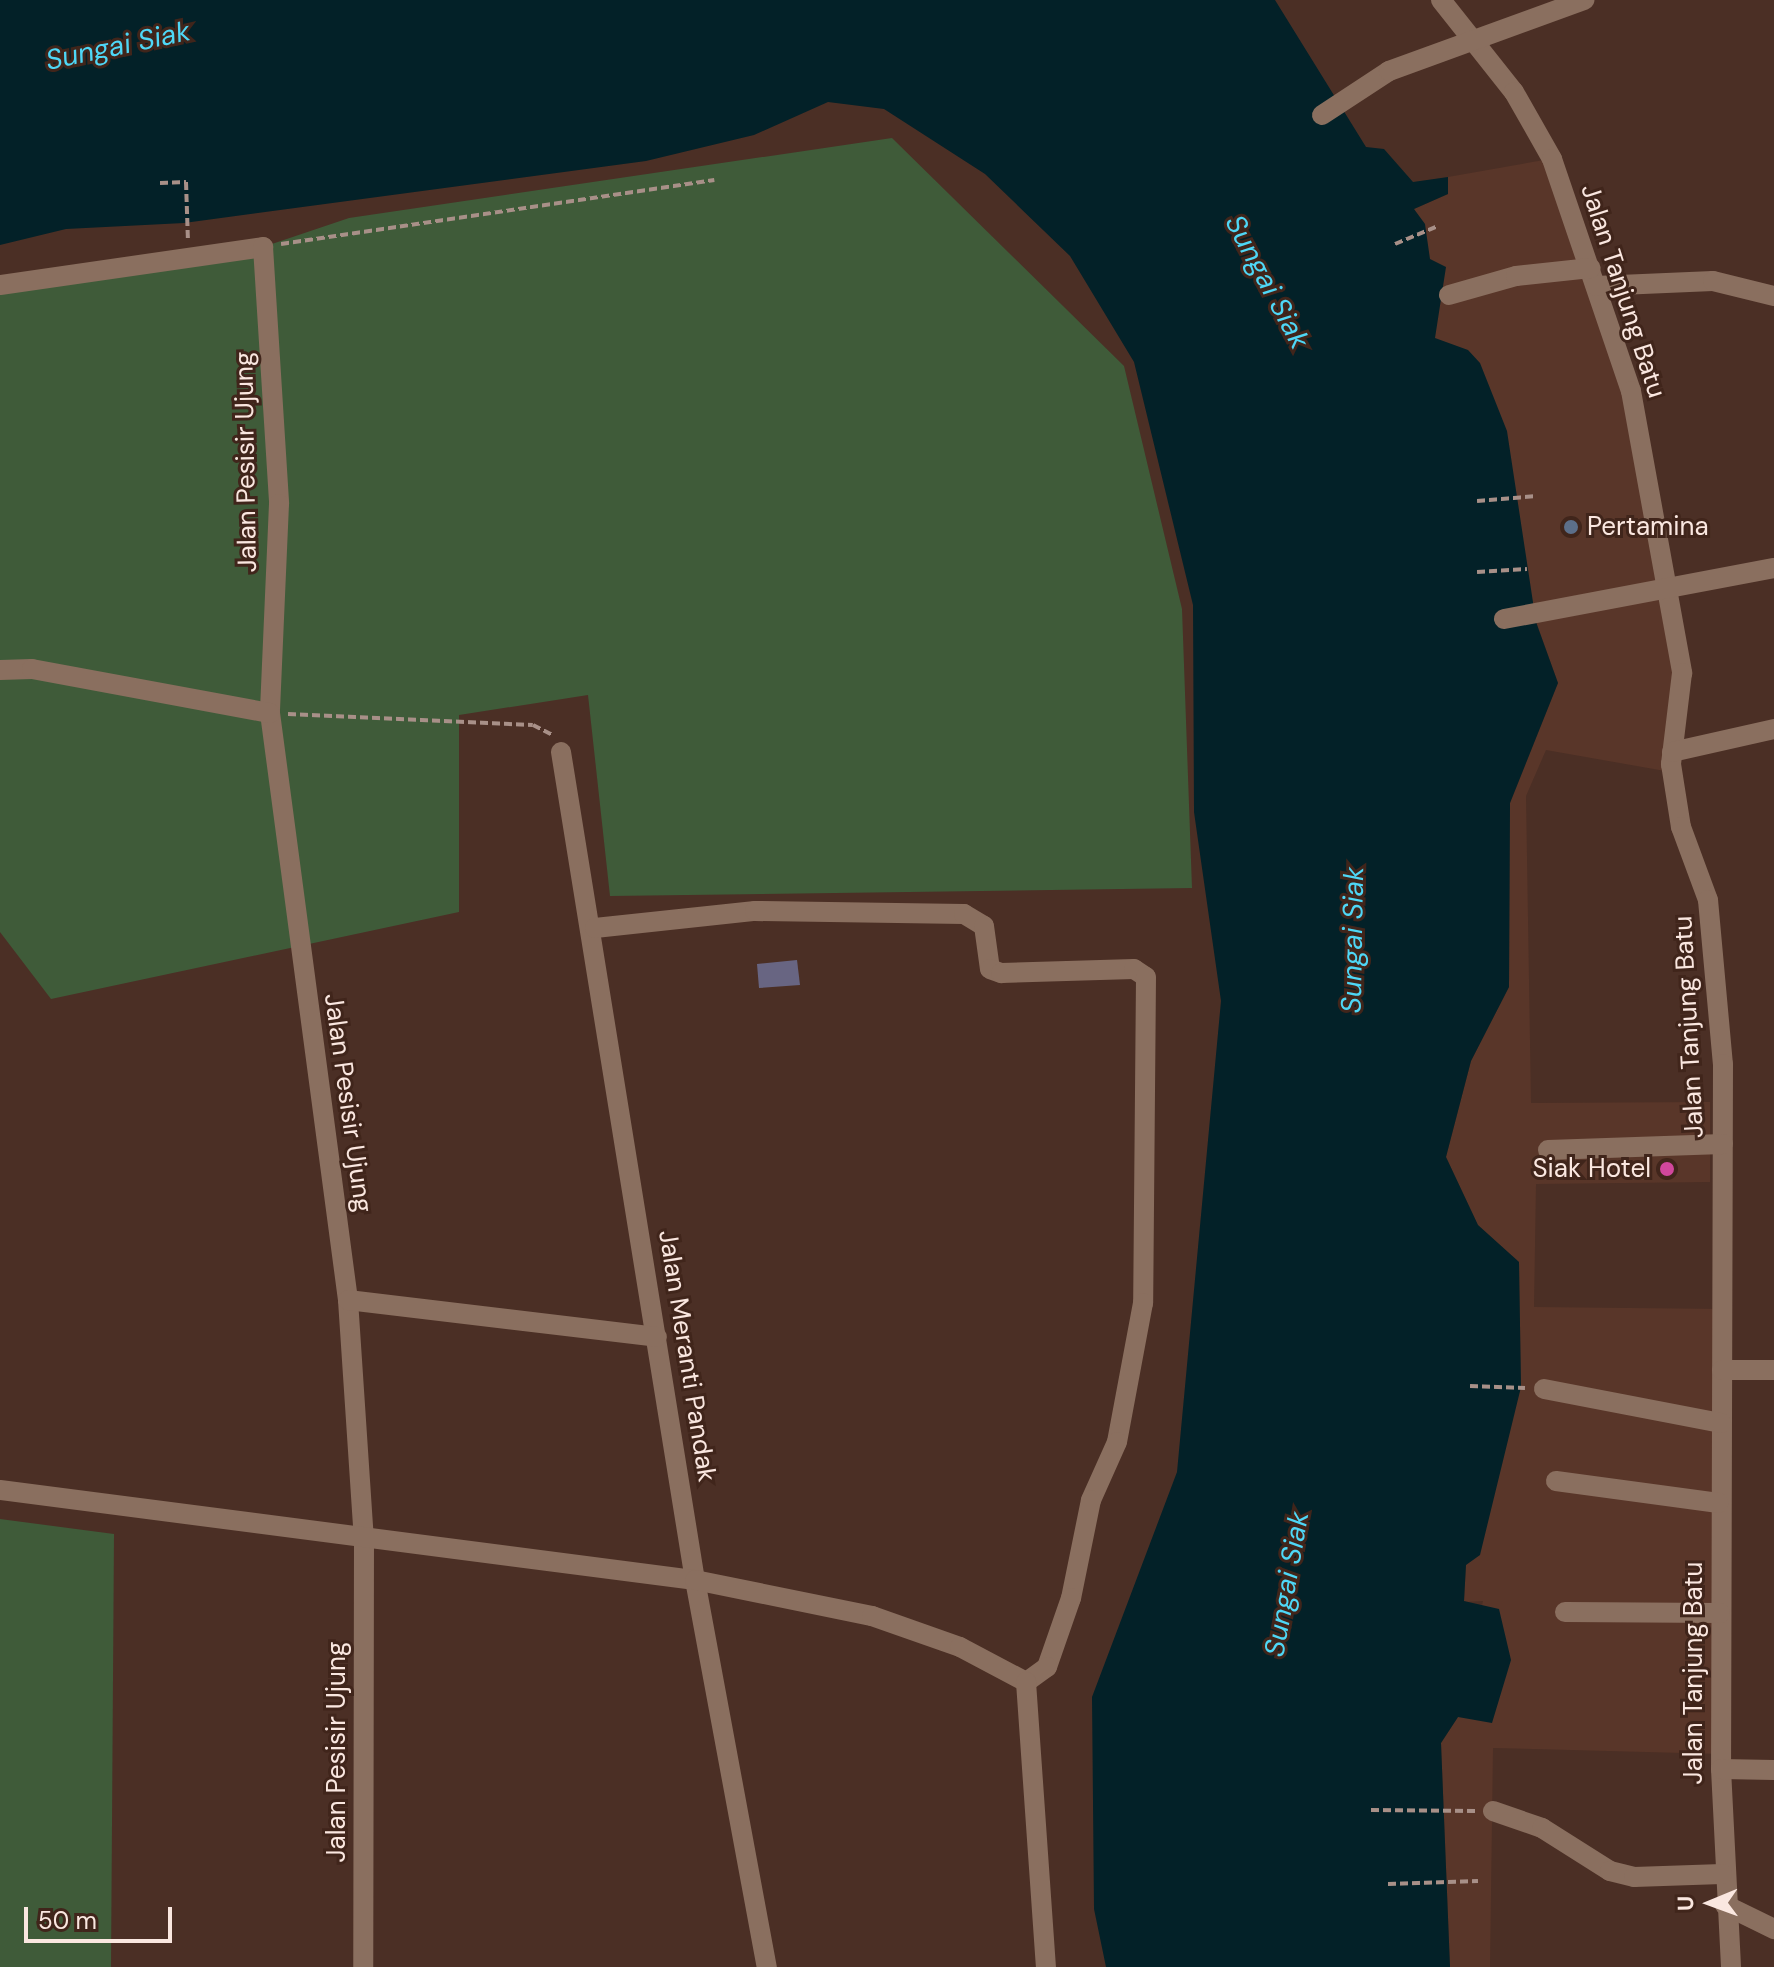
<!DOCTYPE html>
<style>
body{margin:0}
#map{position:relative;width:1774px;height:1967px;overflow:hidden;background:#4b2f25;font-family:"DM Sans",sans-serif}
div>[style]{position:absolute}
.built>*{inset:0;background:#593629}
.green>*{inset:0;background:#3f5b39}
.water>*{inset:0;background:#032128}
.building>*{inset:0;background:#686582}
.path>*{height:4px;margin-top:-2px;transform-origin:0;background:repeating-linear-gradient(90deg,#a89088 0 8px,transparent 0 12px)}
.minor>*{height:20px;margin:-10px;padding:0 10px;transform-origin:10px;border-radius:10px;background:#8a6f5f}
.dots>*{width:22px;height:22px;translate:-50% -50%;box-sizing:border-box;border:4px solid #40251b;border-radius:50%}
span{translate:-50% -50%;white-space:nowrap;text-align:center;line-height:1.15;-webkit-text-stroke:6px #40251b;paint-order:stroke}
.street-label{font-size:26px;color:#fae7e0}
.poi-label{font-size:26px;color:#fae7e0}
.left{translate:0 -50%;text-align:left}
.right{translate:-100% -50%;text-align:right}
.water-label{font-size:28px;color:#4ed7f6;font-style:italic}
.north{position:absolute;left:1670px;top:1863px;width:80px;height:80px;-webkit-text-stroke:6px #40251b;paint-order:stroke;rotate:269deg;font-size:22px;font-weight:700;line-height:32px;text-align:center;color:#fae7e0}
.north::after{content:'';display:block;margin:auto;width:28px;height:36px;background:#fae7e0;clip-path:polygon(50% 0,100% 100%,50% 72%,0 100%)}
.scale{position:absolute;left:24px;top:1907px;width:148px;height:36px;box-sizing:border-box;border:4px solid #fae7e0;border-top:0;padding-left:10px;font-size:24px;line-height:28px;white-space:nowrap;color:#fae7e0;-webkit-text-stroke:6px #40251b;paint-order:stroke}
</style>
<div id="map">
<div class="built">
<div style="clip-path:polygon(1555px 158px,1620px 359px,1675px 675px,1665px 771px,1546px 750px,1526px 796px,1531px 1103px,1710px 1102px,1710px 1182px,1536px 1184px,1534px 1307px,1725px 1309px,1721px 1754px,1493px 1748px,1490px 1967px,1450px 1967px,1441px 1743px,1458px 1717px,1483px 1601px,1464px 1602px,1466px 1565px,1521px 1387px,1519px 1262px,1478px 1226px,1446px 1157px,1471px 1061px,1509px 987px,1510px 803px,1558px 683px,1435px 339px,1414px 209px,1448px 194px,1448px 177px)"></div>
</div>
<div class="green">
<div style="clip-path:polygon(892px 138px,1124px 366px,1182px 609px,1192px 888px,610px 896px,588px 695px,459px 715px,459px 912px,51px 999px,0 932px,0 285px,263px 247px,349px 218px)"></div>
<div style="clip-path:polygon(0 1519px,114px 1534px,111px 1967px,0 1967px)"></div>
</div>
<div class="water">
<div style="clip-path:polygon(0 0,1275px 0,1366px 147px,1384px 149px,1413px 182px,1448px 177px,1448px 194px,1414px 209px,1425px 224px,1430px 259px,1446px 267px,1435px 338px,1468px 350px,1480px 363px,1507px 431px,1536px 622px,1558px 683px,1510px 803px,1509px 987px,1471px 1061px,1446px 1157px,1478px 1225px,1519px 1262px,1521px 1387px,1480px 1555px,1466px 1565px,1464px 1601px,1499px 1609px,1511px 1660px,1492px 1723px,1458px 1717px,1441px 1743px,1450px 1967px,1106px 1967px,1094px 1909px,1092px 1697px,1177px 1472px,1221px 1001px,1194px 812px,1193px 605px,1134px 362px,1070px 256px,985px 174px,884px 109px,828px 102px,754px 135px,646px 161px,184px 223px,66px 229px,0 245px)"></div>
</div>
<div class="building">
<div style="clip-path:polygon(797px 960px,800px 985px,759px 988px,757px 964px)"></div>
</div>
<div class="path">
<div style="left:160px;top:183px;width:26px;rotate:-2deg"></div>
<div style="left:186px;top:182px;width:59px;rotate:88.1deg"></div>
<div style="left:281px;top:244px;width:438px;rotate:-8.4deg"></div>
<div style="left:1395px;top:244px;width:47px;rotate:-22.7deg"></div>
<div style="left:1477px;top:501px;width:60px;rotate:-4.8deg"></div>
<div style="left:1477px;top:572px;width:50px;rotate:-3.4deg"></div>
<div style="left:288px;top:714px;width:245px;rotate:2.6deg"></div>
<div style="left:533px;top:725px;width:22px;rotate:27deg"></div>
<div style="left:1470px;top:1386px;width:55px;rotate:2.1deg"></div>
<div style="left:1371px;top:1810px;width:104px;rotate:0.6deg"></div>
<div style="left:1388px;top:1884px;width:90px;rotate:-1.9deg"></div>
</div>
<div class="minor">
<div style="left:1441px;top:0;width:117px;rotate:51.6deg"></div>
<div style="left:1514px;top:92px;width:77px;rotate:60.4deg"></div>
<div style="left:1552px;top:159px;width:245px;rotate:71.2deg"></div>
<div style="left:1631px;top:391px;width:287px;rotate:79.7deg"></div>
<div style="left:1682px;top:673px;width:92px;rotate:96.9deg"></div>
<div style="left:1671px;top:764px;width:64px;rotate:81deg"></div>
<div style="left:1681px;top:827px;width:78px;rotate:69.7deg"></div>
<div style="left:1708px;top:900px;width:165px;rotate:84.8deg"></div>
<div style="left:1723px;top:1064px;width:705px;rotate:90.16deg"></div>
<div style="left:1721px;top:1769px;width:198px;rotate:87.1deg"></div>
<div style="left:1322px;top:115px;width:80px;rotate:-33.3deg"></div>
<div style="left:1389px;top:71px;width:208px;rotate:-20deg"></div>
<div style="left:0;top:285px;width:266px;rotate:-8.2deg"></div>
<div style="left:263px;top:247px;width:257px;rotate:86.4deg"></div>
<div style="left:279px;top:504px;width:209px;rotate:92.5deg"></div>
<div style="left:270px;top:713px;width:592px;rotate:82.43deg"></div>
<div style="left:348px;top:1300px;width:240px;rotate:86.2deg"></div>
<div style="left:364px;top:1539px;width:428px;rotate:90.1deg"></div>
<div style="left:1596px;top:286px;width:117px;rotate:-2.4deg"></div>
<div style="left:1713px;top:281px;width:63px;rotate:13.8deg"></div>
<div style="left:1449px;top:295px;width:70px;rotate:-15.8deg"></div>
<div style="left:1516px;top:276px;width:75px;rotate:-6.1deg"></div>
<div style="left:1504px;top:619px;width:275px;rotate:-10.7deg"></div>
<div style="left:0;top:670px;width:32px;rotate:-2deg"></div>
<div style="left:32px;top:669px;width:242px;rotate:10.5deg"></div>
<div style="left:561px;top:752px;width:839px;rotate:80.81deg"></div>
<div style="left:695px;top:1580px;width:394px;rotate:79.5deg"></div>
<div style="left:1672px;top:752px;width:105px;rotate:-12.7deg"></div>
<div style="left:595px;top:928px;width:161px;rotate:-6.1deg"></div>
<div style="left:755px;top:911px;width:209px;rotate:0.8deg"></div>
<div style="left:964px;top:914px;width:23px;rotate:31deg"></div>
<div style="left:984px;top:926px;width:43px;rotate:82.1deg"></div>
<div style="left:990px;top:969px;width:12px;rotate:20deg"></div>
<div style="left:1001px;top:973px;width:133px;rotate:-1.7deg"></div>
<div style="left:1134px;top:969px;width:14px;rotate:34deg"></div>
<div style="left:1146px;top:977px;width:326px;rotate:90.5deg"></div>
<div style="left:1143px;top:1303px;width:141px;rotate:100.6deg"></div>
<div style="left:1117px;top:1442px;width:64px;rotate:114.1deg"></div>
<div style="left:1091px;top:1500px;width:100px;rotate:101.5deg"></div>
<div style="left:1071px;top:1598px;width:73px;rotate:109.2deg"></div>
<div style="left:1047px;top:1667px;width:26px;rotate:144deg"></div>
<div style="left:1548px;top:1150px;width:175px;rotate:-2deg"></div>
<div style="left:348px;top:1300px;width:311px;rotate:6.8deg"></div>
<div style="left:1722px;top:1370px;width:52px"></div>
<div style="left:1544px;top:1389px;width:180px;rotate:10.9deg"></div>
<div style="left:1556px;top:1481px;width:164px;rotate:7.7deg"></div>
<div style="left:0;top:1490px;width:701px;rotate:7.38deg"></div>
<div style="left:695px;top:1580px;width:181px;rotate:11.5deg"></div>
<div style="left:872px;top:1616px;width:93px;rotate:19.4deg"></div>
<div style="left:960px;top:1647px;width:75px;rotate:27.9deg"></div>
<div style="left:1565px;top:1612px;width:155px;rotate:0.4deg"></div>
<div style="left:1026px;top:1682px;width:286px;rotate:86deg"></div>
<div style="left:1721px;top:1769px;width:53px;rotate:1.1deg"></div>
<div style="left:1493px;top:1811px;width:52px;rotate:19.1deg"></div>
<div style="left:1542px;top:1828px;width:80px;rotate:32.3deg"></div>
<div style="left:1610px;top:1871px;width:25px;rotate:14deg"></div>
<div style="left:1634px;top:1877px;width:88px;rotate:-2deg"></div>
<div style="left:1725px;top:1905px;width:55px;rotate:26.1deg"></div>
</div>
<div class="dots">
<div style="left:1571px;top:527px;background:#5c6f8a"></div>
<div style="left:1667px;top:1169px;background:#d1479c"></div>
</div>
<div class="street-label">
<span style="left:1623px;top:291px;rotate:72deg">Jalan Tanjung Batu</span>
<span style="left:246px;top:462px;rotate:-91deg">Jalan Pesisir Ujung</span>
<span style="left:1689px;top:1027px;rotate:-93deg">Jalan Tanjung Batu</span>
<span style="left:348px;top:1103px;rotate:82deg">Jalan Pesisir Ujung</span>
<span style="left:687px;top:1356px;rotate:81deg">Jalan Meranti Pandak</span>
<span style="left:1694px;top:1673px;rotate:-90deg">Jalan Tanjung Batu</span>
<span style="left:337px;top:1752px;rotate:-90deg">Jalan Pesisir Ujung</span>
</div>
<div class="poi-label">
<span class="left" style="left:1587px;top:527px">Pertamina</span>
<span class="right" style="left:1651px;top:1169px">Siak Hotel</span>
</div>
<div class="water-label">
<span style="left:118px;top:46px;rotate:-12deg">Sungai Siak</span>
<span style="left:1267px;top:282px;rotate:62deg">Sungai Siak</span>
<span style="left:1353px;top:940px;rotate:-89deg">Sungai Siak</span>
<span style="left:1287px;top:1584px;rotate:-80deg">Sungai Siak</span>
</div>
<div class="north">U</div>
<div class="scale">50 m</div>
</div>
